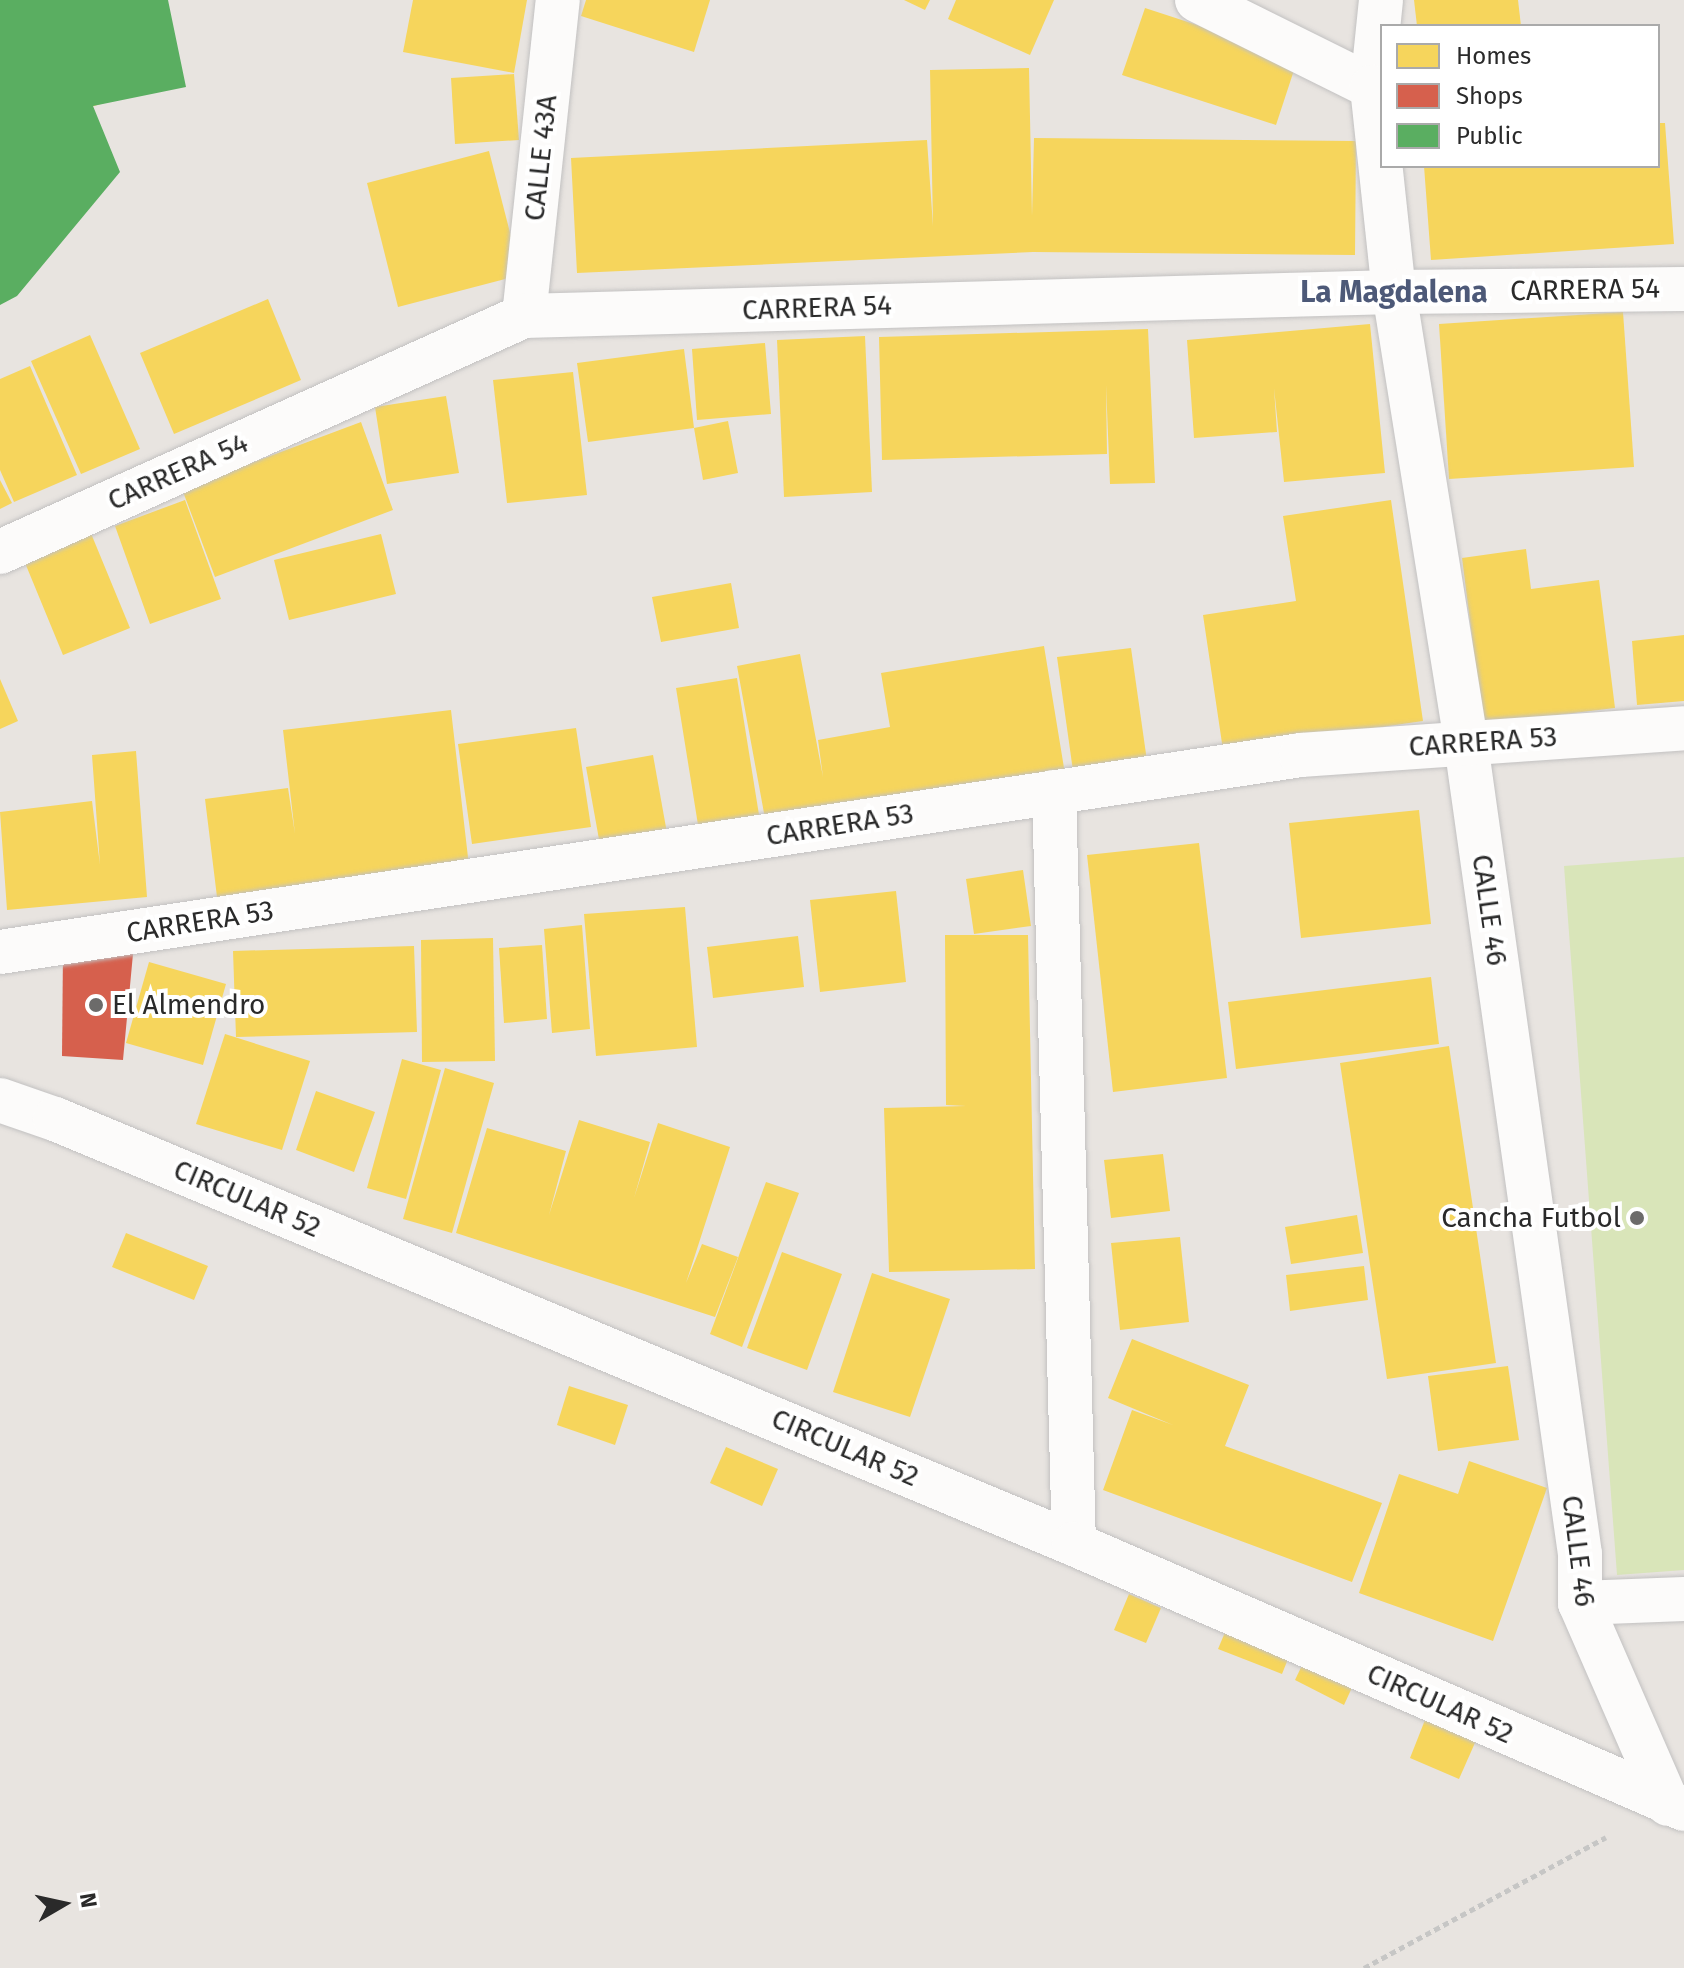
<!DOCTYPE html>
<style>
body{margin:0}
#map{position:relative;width:1684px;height:1968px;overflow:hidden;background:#e8e4e0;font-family:"Fira Sans",sans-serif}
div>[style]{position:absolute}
.pitch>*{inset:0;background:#d9e5b9}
.homes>*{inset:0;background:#f6d55c}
.shops>*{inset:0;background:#d6604d}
.public>*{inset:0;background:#5aae61}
.path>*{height:5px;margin-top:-2.5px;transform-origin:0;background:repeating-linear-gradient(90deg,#c6c6c5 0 6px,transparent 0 10px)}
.roads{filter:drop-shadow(0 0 2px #c2c1c1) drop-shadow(0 0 2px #c2c1c1)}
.minor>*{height:44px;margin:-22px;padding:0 22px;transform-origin:22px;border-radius:22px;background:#fcfbfa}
.tertiary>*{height:44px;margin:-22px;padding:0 22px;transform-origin:22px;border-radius:22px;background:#fcfbfa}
.dots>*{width:22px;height:22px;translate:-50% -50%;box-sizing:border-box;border:4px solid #fff;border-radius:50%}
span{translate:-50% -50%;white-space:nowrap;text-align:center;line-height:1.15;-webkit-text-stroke:8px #fff;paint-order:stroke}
.street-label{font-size:28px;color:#2a2a2a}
.poi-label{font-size:28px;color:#2a2a2a}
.left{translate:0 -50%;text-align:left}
.right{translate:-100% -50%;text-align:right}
.neighbourhood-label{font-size:30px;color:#4d5978;font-weight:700}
.legend{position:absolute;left:1380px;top:24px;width:280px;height:144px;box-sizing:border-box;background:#fff;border:2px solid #aaa;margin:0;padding:10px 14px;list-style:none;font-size:24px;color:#2a2a2a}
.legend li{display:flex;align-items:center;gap:16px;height:40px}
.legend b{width:40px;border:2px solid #aaa}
.north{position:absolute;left:24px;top:1864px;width:80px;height:80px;-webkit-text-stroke:6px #fff;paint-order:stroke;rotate:81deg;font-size:22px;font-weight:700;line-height:32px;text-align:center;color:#2a2a2a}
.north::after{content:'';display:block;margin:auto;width:28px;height:36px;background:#2a2a2a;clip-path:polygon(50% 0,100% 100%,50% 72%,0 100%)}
</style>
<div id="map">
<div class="pitch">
<div style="clip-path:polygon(1684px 857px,1684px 1570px,1617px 1575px,1564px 866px)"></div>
</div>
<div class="homes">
<div style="clip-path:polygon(31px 0,73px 0,104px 103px,0 134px,0 9px)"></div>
<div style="clip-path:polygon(413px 0,527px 0,514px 73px,403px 52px)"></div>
<div style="clip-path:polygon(586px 0,710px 0,694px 52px,581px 16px)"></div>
<div style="clip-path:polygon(904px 0,930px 0,925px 10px)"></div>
<div style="clip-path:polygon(956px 0,1054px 0,1030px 55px,948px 19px)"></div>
<div style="clip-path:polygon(1414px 0,1518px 0,1521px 26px,1417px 26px)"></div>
<div style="clip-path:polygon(1145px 8px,1298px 58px,1276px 125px,1122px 75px)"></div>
<div style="clip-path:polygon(1029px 68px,1032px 216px,1034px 138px,1356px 141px,1355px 255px,1033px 252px,577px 273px,571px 158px,927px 140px,933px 226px,930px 70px)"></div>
<div style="clip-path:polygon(514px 74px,519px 140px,455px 144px,451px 78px)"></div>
<div style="clip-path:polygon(1658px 123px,1665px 123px,1674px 244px,1431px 260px,1424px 166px,1658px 166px)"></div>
<div style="clip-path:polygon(489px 151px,521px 275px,398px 307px,367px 183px)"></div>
<div style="clip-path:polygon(268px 299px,301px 380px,174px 434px,140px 353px)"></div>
<div style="clip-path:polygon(1623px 312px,1634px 467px,1449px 479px,1439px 324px)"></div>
<div style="clip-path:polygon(1370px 324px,1385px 473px,1284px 482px,1274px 388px,1277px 432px,1194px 438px,1187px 340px)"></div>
<div style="clip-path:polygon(1148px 329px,1155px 483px,1110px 484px,1106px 385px,1107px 454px,882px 460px,879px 337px)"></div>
<div style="clip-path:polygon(90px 335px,140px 449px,81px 474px,31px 361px)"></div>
<div style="clip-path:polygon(865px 336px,872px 492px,784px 497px,777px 340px)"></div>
<div style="clip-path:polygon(765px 343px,771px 414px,697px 420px,692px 349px)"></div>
<div style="clip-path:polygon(684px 349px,694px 428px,588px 442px,577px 363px)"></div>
<div style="clip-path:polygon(30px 366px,77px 475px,14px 502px,0 470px,0 379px)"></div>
<div style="clip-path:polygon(573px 372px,587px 495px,507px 503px,493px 380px)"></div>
<div style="clip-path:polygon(446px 396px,459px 473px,387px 484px,375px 407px)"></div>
<div style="clip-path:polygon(728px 421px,738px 473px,703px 480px,694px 428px)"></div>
<div style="clip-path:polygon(361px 422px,393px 510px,215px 577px,182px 489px)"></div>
<div style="clip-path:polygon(0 480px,12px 503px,0 509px)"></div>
<div style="clip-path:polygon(185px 500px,221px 599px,150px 624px,115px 526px)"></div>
<div style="clip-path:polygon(1391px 500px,1423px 721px,1223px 750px,1203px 615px,1296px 601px,1283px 516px)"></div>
<div style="clip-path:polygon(90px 531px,130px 628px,63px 655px,23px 558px)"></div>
<div style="clip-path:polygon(381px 534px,396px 594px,289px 620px,274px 560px)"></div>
<div style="clip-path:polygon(1526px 549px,1531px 589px,1599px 580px,1615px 708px,1483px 724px,1462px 558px)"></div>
<div style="clip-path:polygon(731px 583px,739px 628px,661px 642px,652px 597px)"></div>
<div style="clip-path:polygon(1684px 635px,1684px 701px,1637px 705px,1632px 641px)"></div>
<div style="clip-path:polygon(1044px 646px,1065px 774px,766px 824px,737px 666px,800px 654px,823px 777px,818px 740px,890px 727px,881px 673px)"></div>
<div style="clip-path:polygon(1131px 648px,1148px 768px,1074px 778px,1057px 657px)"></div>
<div style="clip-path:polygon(737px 678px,760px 821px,699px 831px,676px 688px)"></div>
<div style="clip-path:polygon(0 679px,18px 721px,0 729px)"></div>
<div style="clip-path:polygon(451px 710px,469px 866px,217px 897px,205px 799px,288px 788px,295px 834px,283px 730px)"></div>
<div style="clip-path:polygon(576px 728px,591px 827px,472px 844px,458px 744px)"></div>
<div style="clip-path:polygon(136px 751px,147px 897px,7px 910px,0 812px,92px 801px,100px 865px,92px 755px)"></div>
<div style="clip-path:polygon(653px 755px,667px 833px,600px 845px,586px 767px)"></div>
<div style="clip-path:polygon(1419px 810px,1431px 924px,1301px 938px,1289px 823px)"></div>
<div style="clip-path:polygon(1199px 843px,1227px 1078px,1113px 1092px,1087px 855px)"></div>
<div style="clip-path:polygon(1023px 870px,1031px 926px,974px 934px,966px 879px)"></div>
<div style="clip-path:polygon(896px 891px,906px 982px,820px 992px,810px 900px)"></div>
<div style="clip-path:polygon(685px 907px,697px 1047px,596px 1056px,584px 914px)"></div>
<div style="clip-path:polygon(582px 925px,590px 1029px,552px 1033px,544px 929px)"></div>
<div style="clip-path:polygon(945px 935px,1028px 935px,1035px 1269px,889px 1272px,884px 1108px,966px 1106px,946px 1105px)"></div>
<div style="clip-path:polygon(798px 936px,804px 987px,713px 998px,707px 947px)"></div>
<div style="clip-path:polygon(493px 938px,495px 1061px,422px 1062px,421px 940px)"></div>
<div style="clip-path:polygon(542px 945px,547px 1019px,504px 1023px,499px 948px)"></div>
<div style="clip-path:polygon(414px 946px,417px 1032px,236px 1037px,233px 951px)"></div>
<div style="clip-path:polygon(149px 962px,226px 984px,203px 1065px,126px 1043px)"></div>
<div style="clip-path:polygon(1431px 977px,1439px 1044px,1236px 1069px,1228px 1002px)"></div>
<div style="clip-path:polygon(225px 1034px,310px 1061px,282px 1150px,196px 1124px)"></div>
<div style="clip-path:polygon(1449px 1046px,1496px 1363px,1387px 1379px,1340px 1063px)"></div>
<div style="clip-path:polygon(402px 1059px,441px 1070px,406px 1199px,367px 1188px)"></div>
<div style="clip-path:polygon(445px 1068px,494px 1083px,452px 1233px,403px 1219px)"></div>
<div style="clip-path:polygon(316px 1091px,375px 1112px,354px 1172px,296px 1150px)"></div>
<div style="clip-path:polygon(579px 1120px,650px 1142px,634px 1198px,658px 1123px,730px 1147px,686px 1283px,702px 1244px,738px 1257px,715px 1317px,456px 1233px,487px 1128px,566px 1151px,549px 1215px)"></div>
<div style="clip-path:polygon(1163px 1154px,1170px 1211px,1111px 1218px,1104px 1160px)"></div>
<div style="clip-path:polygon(766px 1182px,799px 1193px,742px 1347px,710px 1334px)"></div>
<div style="clip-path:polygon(1357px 1215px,1363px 1253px,1291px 1264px,1285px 1227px)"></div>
<div style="clip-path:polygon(126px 1233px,208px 1266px,194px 1300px,112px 1267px)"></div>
<div style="clip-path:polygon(1180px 1237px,1189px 1322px,1120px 1330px,1111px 1243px)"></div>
<div style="clip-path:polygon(782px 1252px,842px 1274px,807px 1370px,747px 1348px)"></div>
<div style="clip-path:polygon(1364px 1266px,1368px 1300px,1290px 1311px,1286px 1275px)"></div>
<div style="clip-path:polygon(872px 1273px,950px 1299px,910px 1417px,833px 1392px)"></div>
<div style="clip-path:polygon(1132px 1339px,1249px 1385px,1225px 1446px,1382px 1503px,1352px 1582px,1103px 1490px,1132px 1410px,1173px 1425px,1108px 1398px)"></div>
<div style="clip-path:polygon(1508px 1366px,1519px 1440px,1438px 1451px,1428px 1376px)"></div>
<div style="clip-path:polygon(569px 1386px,628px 1405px,615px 1445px,557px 1425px)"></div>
<div style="clip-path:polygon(726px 1447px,778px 1469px,762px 1506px,710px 1483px)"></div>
<div style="clip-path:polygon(1469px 1461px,1547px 1488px,1493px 1641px,1359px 1593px,1399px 1474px,1458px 1494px)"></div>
<div style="clip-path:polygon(1129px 1594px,1161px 1608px,1146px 1643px,1114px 1630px)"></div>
<div style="clip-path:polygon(1226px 1630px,1290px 1654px,1282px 1674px,1218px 1649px)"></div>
<div style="clip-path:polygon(1306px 1657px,1355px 1681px,1344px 1705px,1295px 1680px)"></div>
<div style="clip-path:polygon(1427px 1715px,1478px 1736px,1459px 1779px,1410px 1758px)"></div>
</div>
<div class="shops">
<div style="clip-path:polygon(63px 951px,133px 954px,123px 1060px,62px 1056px)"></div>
</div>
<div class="public">
<div style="clip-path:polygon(0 0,168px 0,186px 87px,93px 106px,120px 172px,17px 296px,0 305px)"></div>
</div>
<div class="path">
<div style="left:1364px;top:1968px;width:275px;rotate:-28.4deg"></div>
</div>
<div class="roads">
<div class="minor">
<div style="left:1197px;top:0;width:195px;rotate:26.4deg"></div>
<div style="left:1381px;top:0;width:87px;rotate:95.9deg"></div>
<div style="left:1372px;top:87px;width:206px;rotate:83.9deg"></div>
<div style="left:1394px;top:292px;width:458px;rotate:80.9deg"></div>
<div style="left:1466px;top:744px;width:818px;rotate:81.99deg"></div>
<div style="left:1580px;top:1554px;width:49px;rotate:90deg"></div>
<div style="left:1580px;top:1603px;width:219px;rotate:66.4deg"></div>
<div style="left:524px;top:316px;width:318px;rotate:-83.9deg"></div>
<div style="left:0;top:552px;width:575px;rotate:-24.25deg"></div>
<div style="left:524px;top:316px;width:870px;rotate:-1.58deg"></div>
<div style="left:1394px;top:292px;width:290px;rotate:-0.6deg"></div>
<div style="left:1054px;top:792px;width:752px;rotate:88.48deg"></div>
<div style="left:0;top:952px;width:1316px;rotate:-8.61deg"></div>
<div style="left:1301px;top:755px;width:384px;rotate:-4deg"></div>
<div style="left:1580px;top:1603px;width:104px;rotate:-2.2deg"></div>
</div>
<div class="tertiary">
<div style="left:0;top:1100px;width:58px;rotate:19.1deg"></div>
<div style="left:55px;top:1119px;width:1104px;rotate:22.64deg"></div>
<div style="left:1074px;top:1544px;width:665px;rotate:23.48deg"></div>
</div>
</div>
<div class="dots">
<div style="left:96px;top:1005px;background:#6c6b6a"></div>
<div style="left:1637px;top:1218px;background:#6c6b6a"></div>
</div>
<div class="street-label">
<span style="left:541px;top:158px;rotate:-84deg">CALLE 43A</span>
<span style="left:1585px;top:290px;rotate:-1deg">CARRERA 54</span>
<span style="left:817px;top:308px;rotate:-2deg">CARRERA 54</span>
<span style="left:178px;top:472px;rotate:-24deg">CARRERA 54</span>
<span style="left:1483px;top:742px;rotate:-4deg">CARRERA 53</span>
<span style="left:840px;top:825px;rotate:-9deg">CARRERA 53</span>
<span style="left:1489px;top:910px;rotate:82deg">CALLE 46</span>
<span style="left:200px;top:922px;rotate:-9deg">CARRERA 53</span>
<span style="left:247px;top:1199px;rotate:23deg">CIRCULAR 52</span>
<span style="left:845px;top:1448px;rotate:23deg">CIRCULAR 52</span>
<span style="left:1578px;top:1551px;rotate:83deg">CALLE 46</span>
<span style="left:1440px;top:1704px;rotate:24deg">CIRCULAR 52</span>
</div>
<div class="poi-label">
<span class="left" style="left:112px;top:1005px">El Almendro</span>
<span class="right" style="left:1621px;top:1218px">Cancha Futbol</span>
</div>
<div class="neighbourhood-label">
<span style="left:1394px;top:292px">La Magdalena</span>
</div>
<ul class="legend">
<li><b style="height:22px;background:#f6d55c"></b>Homes</li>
<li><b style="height:22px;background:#d6604d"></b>Shops</li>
<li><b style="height:22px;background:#5aae61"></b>Public</li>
</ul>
<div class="north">N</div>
</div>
